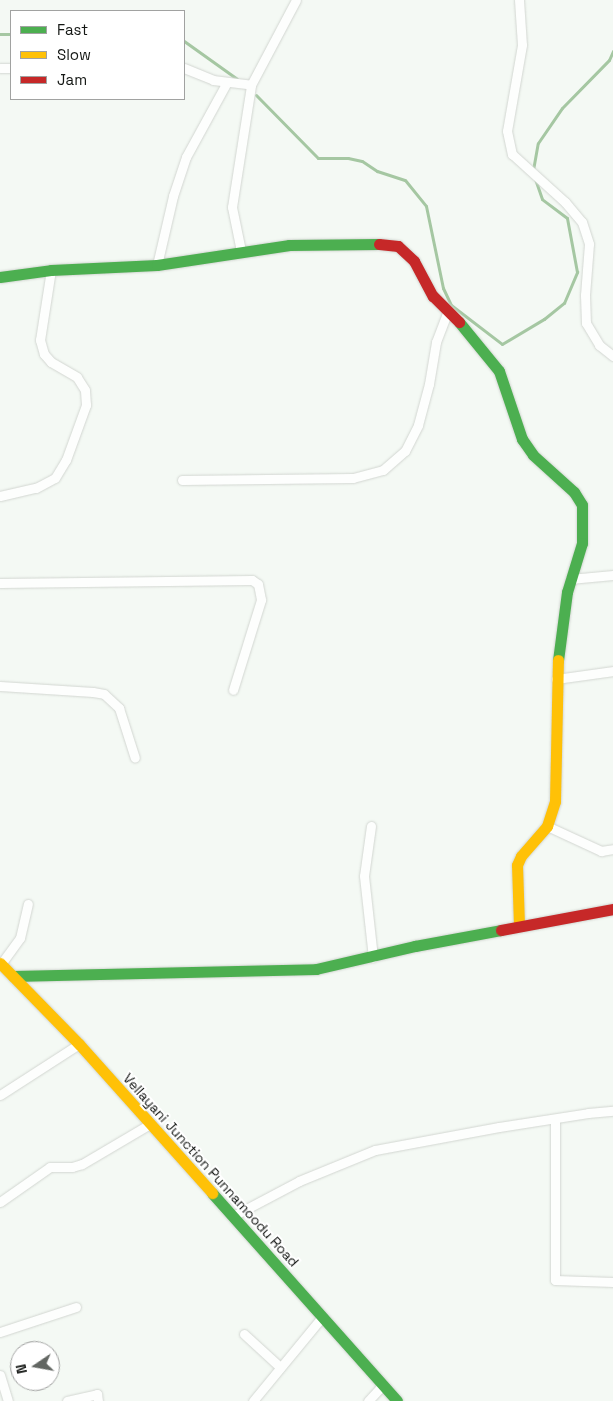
<!DOCTYPE html>
<style>
body{margin:0}
#map{position:relative;width:613px;height:1401px;overflow:hidden;background:#f4f9f4;font-family:"Space Grotesk",sans-serif}
div>[style]{position:absolute}
.stream>*{height:3px;margin:-1.5px;padding:0 1.5px;transform-origin:1.5px;border-radius:1.5px;background:#a5c7a2}
.roads{filter:drop-shadow(0 0 1px #d2d6d1) drop-shadow(0 0 1px #d2d6d1)}
.street>*{height:9px;margin:-4.5px;padding:0 4.5px;transform-origin:4.5px;border-radius:4.5px;background:#fdfefd}
.fast>*{height:11px;margin:-5.5px;padding:0 5.5px;transform-origin:5.5px;border-radius:5.5px;background:#4caf50}
.slow>*{height:11px;margin:-5.5px;padding:0 5.5px;transform-origin:5.5px;border-radius:5.5px;background:#ffc107}
.jam>*{height:11px;margin:-5.5px;padding:0 5.5px;transform-origin:5.5px;border-radius:5.5px;background:#c62828}
span{translate:-50% -50%;white-space:nowrap;text-align:center;line-height:1.15;-webkit-text-stroke:4px #fff;paint-order:stroke}
.street-label{font-size:14px;color:#141714}
.legend{position:absolute;left:10px;top:10px;width:175px;height:90px;box-sizing:border-box;background:#fff;border:1px solid #a1a2a1;margin:0;padding:6px 9px;list-style:none;font-size:15px;color:#141714}
.legend li{display:flex;align-items:center;gap:10px;height:25px}
.legend b{width:25px;border:1px solid #a1a2a1}
.north{position:absolute;left:10px;top:1341px;width:50px;height:50px;box-sizing:border-box;background:#fff;border:1px solid #a1a2a1;border-radius:50%;rotate:258deg;font-size:14px;font-weight:700;line-height:20px;text-align:center;color:#141714}
.north::after{content:'';display:block;margin:auto;width:18px;height:22px;background:#626662;clip-path:polygon(50% 0,100% 100%,50% 72%,0 100%)}
</style>
<div id="map">
<div class="stream">
<div style="left:0;top:34px;width:11px"></div>
<div style="left:184px;top:41px;width:65px;rotate:35.6deg"></div>
<div style="left:256px;top:95px;width:88px;rotate:45.5deg"></div>
<div style="left:318px;top:158px;width:30px"></div>
<div style="left:348px;top:158px;width:14px;rotate:12deg"></div>
<div style="left:362px;top:161px;width:18px;rotate:34deg"></div>
<div style="left:377px;top:171px;width:29px;rotate:18deg"></div>
<div style="left:405px;top:180px;width:33px;rotate:51deg"></div>
<div style="left:426px;top:206px;width:84px;rotate:78.3deg"></div>
<div style="left:443px;top:288px;width:19px;rotate:65deg"></div>
<div style="left:451px;top:305px;width:64px;rotate:37.4deg"></div>
<div style="left:502px;top:344px;width:49px;rotate:-30.8deg"></div>
<div style="left:544px;top:319px;width:26px;rotate:-39deg"></div>
<div style="left:564px;top:303px;width:34px;rotate:-67deg"></div>
<div style="left:577px;top:272px;width:55px;rotate:-100.5deg"></div>
<div style="left:567px;top:218px;width:31px;rotate:-143deg"></div>
<div style="left:542px;top:199px;width:21px;rotate:-109deg"></div>
<div style="left:533px;top:170px;width:27px;rotate:-80deg"></div>
<div style="left:538px;top:143px;width:42px;rotate:-55.6deg"></div>
<div style="left:562px;top:108px;width:67px;rotate:-45.6deg"></div>
<div style="left:609px;top:60px;width:10px;rotate:-66deg"></div>
</div>
<div class="roads">
<div class="street">
<div style="left:519px;top:0;width:45px;rotate:86.2deg"></div>
<div style="left:522px;top:45px;width:87px;rotate:99.9deg"></div>
<div style="left:507px;top:131px;width:24px;rotate:78deg"></div>
<div style="left:512px;top:154px;width:72px;rotate:42.2deg"></div>
<div style="left:565px;top:202px;width:26px;rotate:50deg"></div>
<div style="left:582px;top:222px;width:23px;rotate:72deg"></div>
<div style="left:589px;top:244px;width:51px;rotate:94.5deg"></div>
<div style="left:585px;top:295px;width:28px;rotate:88deg"></div>
<div style="left:586px;top:323px;width:26px;rotate:59deg"></div>
<div style="left:599px;top:345px;width:18px;rotate:38deg"></div>
<div style="left:0;top:68px;width:11px"></div>
<div style="left:184px;top:68px;width:31px;rotate:22deg"></div>
<div style="left:213px;top:80px;width:38px;rotate:7deg"></div>
<div style="left:241px;top:251px;width:45px;rotate:-101.6deg"></div>
<div style="left:232px;top:207px;width:123px;rotate:-81.1deg"></div>
<div style="left:251px;top:85px;width:96px;rotate:-62.1deg"></div>
<div style="left:157px;top:265px;width:71px;rotate:-76.9deg"></div>
<div style="left:173px;top:196px;width:41px;rotate:-71.6deg"></div>
<div style="left:186px;top:157px;width:85px;rotate:-61.3deg"></div>
<div style="left:182px;top:480px;width:171px;rotate:-0.7deg"></div>
<div style="left:353px;top:478px;width:31px;rotate:-15deg"></div>
<div style="left:383px;top:470px;width:29px;rotate:-41deg"></div>
<div style="left:405px;top:451px;width:29px;rotate:-63deg"></div>
<div style="left:418px;top:425px;width:42px;rotate:-75deg"></div>
<div style="left:429px;top:384px;width:43px;rotate:-80.5deg"></div>
<div style="left:436px;top:342px;width:33px;rotate:-69deg"></div>
<div style="left:0;top:496px;width:37px;rotate:-13deg"></div>
<div style="left:36px;top:488px;width:21px;rotate:-28deg"></div>
<div style="left:55px;top:478px;width:21px;rotate:-59deg"></div>
<div style="left:66px;top:460px;width:59px;rotate:-70deg"></div>
<div style="left:86px;top:405px;width:15px;rotate:-94deg"></div>
<div style="left:85px;top:390px;width:15px;rotate:-122deg"></div>
<div style="left:77px;top:377px;width:30px;rotate:-150deg"></div>
<div style="left:51px;top:362px;width:11px;rotate:-131deg"></div>
<div style="left:44px;top:354px;width:15px;rotate:-106deg"></div>
<div style="left:40px;top:340px;width:71px;rotate:-81.1deg"></div>
<div style="left:570px;top:579px;width:43px;rotate:-5.3deg"></div>
<div style="left:0;top:583px;width:252px;rotate:-0.7deg"></div>
<div style="left:252px;top:580px;width:7px;rotate:34deg"></div>
<div style="left:258px;top:584px;width:16px;rotate:79deg"></div>
<div style="left:261px;top:600px;width:94px;rotate:107.3deg"></div>
<div style="left:556px;top:679px;width:58px;rotate:-8deg"></div>
<div style="left:0;top:686px;width:93px;rotate:3.7deg"></div>
<div style="left:93px;top:692px;width:11px;rotate:10deg"></div>
<div style="left:104px;top:694px;width:21px;rotate:43deg"></div>
<div style="left:119px;top:708px;width:52px;rotate:72.3deg"></div>
<div style="left:371px;top:826px;width:50px;rotate:98deg"></div>
<div style="left:364px;top:876px;width:82px;rotate:83.7deg"></div>
<div style="left:547px;top:826px;width:60px;rotate:24.8deg"></div>
<div style="left:601px;top:851px;width:12px;rotate:-9deg"></div>
<div style="left:1px;top:964px;width:32px;rotate:-54deg"></div>
<div style="left:20px;top:938px;width:35px;rotate:-77deg"></div>
<div style="left:0;top:1095px;width:94px;rotate:-32.8deg"></div>
<div style="left:555px;top:1119px;width:161px;rotate:90deg"></div>
<div style="left:555px;top:1280px;width:58px;rotate:2deg"></div>
<div style="left:0;top:1202px;width:61px;rotate:-35deg"></div>
<div style="left:50px;top:1167px;width:22px"></div>
<div style="left:72px;top:1167px;width:10px;rotate:-17deg"></div>
<div style="left:82px;top:1164px;width:79px;rotate:-30.5deg"></div>
<div style="left:233px;top:1216px;width:75px;rotate:-27.9deg"></div>
<div style="left:299px;top:1181px;width:82px;rotate:-22.2deg"></div>
<div style="left:375px;top:1150px;width:126px;rotate:-10.5deg"></div>
<div style="left:499px;top:1127px;width:90px;rotate:-8.9deg"></div>
<div style="left:588px;top:1113px;width:25px;rotate:-5deg"></div>
<div style="left:0;top:1332px;width:80px;rotate:-18.2deg"></div>
<div style="left:244px;top:1334px;width:49px;rotate:42.5deg"></div>
<div style="left:0;top:1375px;width:27px;rotate:73deg"></div>
<div style="left:67px;top:1401px;width:31px;rotate:-13deg"></div>
<div style="left:97px;top:1394px;width:7px;rotate:82deg"></div>
<div style="left:253px;top:1401px;width:109px;rotate:-50.6deg"></div>
<div style="left:368px;top:1401px;width:22px;rotate:-47deg"></div>
</div>
<div class="fast">
<div style="left:0;top:277px;width:51px;rotate:-7.8deg"></div>
<div style="left:51px;top:270px;width:106px;rotate:-2.7deg"></div>
<div style="left:157px;top:265px;width:134px;rotate:-8.6deg"></div>
<div style="left:289px;top:245px;width:90px;rotate:-0.6deg"></div>
<div style="left:459px;top:322px;width:63px;rotate:50.8deg"></div>
<div style="left:499px;top:371px;width:72px;rotate:71.3deg"></div>
<div style="left:522px;top:439px;width:19px;rotate:55deg"></div>
<div style="left:533px;top:455px;width:55px;rotate:42.1deg"></div>
<div style="left:574px;top:492px;width:15px;rotate:58deg"></div>
<div style="left:582px;top:505px;width:38px;rotate:90deg"></div>
<div style="left:582px;top:543px;width:51px;rotate:107deg"></div>
<div style="left:567px;top:592px;width:69px;rotate:97.5deg"></div>
<div style="left:13px;top:976px;width:303px;rotate:-1.3deg"></div>
<div style="left:316px;top:969px;width:102px;rotate:-13.1deg"></div>
<div style="left:415px;top:946px;width:87px;rotate:-10.5deg"></div>
<div style="left:212px;top:1193px;width:278px;rotate:48.3deg"></div>
</div>
<div class="slow">
<div style="left:519px;top:925px;width:60px;rotate:-91.9deg"></div>
<div style="left:517px;top:865px;width:10px;rotate:-66deg"></div>
<div style="left:521px;top:856px;width:40px;rotate:-49deg"></div>
<div style="left:547px;top:826px;width:26px;rotate:-72deg"></div>
<div style="left:555px;top:801px;width:141px;rotate:-88.8deg"></div>
<div style="left:0;top:963px;width:113px;rotate:45.7deg"></div>
<div style="left:79px;top:1044px;width:200px;rotate:48.2deg"></div>
</div>
<div class="jam">
<div style="left:379px;top:244px;width:19px;rotate:6deg"></div>
<div style="left:398px;top:246px;width:22px;rotate:43deg"></div>
<div style="left:414px;top:261px;width:40px;rotate:62deg"></div>
<div style="left:433px;top:296px;width:37px;rotate:45deg"></div>
<div style="left:501px;top:930px;width:114px;rotate:-10.6deg"></div>
</div>
</div>
<div class="street-label">
<span style="left:211px;top:1170px;rotate:48deg">Vellayani Junction Punnamoodu Road</span>
</div>
<ul class="legend">
<li><b style="height:6px;background:#4caf50"></b>Fast</li>
<li><b style="height:6px;background:#ffc107"></b>Slow</li>
<li><b style="height:6px;background:#c62828"></b>Jam</li>
</ul>
<div class="north">N</div>
</div>
